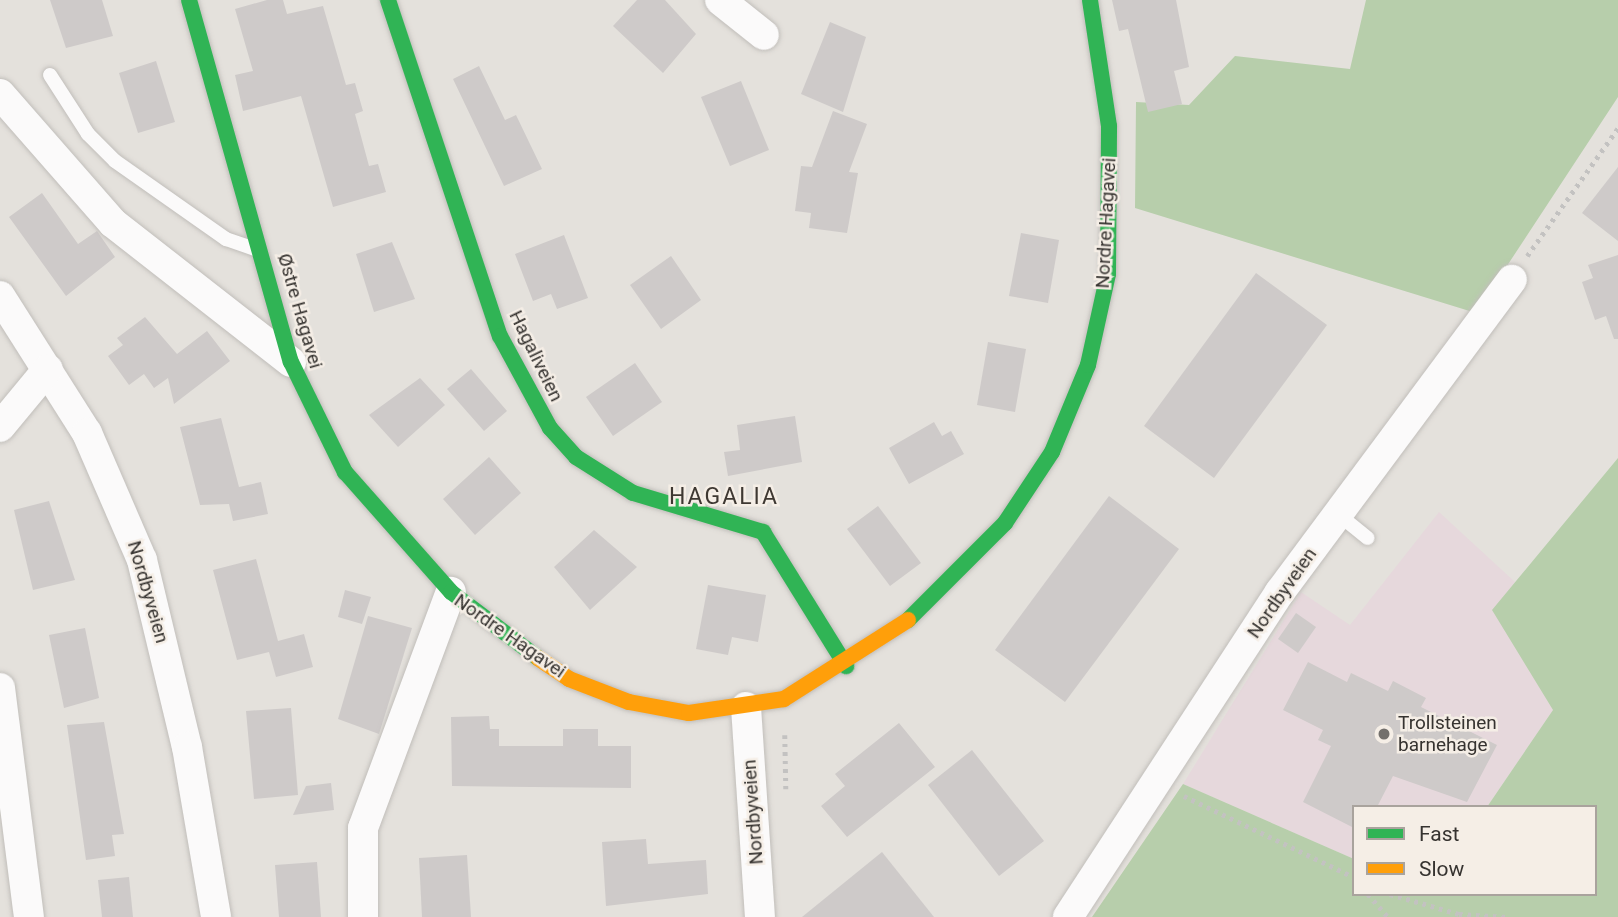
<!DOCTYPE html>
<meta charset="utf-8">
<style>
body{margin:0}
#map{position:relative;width:1618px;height:917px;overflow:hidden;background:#e4e1dc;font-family:Roboto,sans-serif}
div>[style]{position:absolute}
.education>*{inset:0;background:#e6d8dc}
.green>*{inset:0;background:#b7ceab}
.building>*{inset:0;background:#cecac9}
.path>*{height:4.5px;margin-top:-2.25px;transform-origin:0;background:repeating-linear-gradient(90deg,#c3c2c1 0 3.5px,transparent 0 8.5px)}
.roads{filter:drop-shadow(0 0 2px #c1beba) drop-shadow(0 0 2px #c1beba)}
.lane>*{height:14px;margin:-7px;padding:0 7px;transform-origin:7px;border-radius:7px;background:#fbfafa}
.street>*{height:30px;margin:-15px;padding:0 15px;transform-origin:15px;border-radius:15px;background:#fbfafa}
.fast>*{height:16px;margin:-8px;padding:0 8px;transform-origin:8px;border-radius:8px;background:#30b455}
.slow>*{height:16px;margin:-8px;padding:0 8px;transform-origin:8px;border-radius:8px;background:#ff9f0a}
.dots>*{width:19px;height:19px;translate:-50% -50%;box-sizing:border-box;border:4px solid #f5eee6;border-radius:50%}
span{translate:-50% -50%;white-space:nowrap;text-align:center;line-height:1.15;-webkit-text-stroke:5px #f5eee6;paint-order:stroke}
.street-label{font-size:19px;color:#363330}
.poi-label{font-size:19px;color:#363330}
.left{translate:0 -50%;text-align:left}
.quarter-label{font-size:23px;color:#3e3832;letter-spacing:2px}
.legend{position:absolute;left:1352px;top:805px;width:245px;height:91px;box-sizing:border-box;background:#f5eee6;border:2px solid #a9a39d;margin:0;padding:9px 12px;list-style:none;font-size:21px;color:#363330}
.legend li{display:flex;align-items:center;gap:14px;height:35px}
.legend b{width:35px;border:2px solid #a9a39d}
</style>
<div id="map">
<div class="education">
<div style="clip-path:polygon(1439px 512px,1515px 582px,1493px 610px,1553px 710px,1487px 807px,1354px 807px,1354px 859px,1183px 784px,1301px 592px,1350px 625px)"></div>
</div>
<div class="green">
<div style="clip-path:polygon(1366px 0,1618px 0,1618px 97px,1476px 313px,1135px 208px,1136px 102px,1189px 105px,1235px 56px,1350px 69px)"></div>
<div style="clip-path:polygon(1618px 458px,1618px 917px,1092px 917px,1183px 784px,1354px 859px,1354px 894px,1595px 894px,1595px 807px,1487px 807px,1553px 710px,1492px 610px)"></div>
</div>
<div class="building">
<div style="clip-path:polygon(50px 0,102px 0,113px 36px,66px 48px)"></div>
<div style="clip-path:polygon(267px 0,283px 0,287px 14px,323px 6px,346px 85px,355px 83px,363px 111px,355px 114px,369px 166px,378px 164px,386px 192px,333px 207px,301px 96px,243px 111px,235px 75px,253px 71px,235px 9px)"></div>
<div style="clip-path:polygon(637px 0,665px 0,696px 34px,663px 73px,613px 26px)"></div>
<div style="clip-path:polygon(1112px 0,1176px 0,1189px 67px,1174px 71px,1182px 104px,1148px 112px,1128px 29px,1119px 31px)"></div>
<div style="clip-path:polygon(830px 22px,866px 37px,843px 112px,801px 94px)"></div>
<div style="clip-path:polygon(156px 61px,175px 122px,138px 133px,119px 73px)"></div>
<div style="clip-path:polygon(479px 66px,505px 120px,516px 115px,542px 169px,504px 186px,453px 79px)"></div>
<div style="clip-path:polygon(741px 81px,769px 150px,730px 166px,701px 97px)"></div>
<div style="clip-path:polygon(833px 111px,867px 124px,849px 172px,858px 173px,847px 233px,809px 228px,811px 213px,795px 211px,801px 166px,812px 167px)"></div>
<div style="clip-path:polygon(1618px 167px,1618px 241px,1582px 213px)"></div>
<div style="clip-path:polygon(42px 193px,78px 244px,97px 231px,115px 257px,66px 296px,9px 217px)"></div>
<div style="clip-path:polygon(1021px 233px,1059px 240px,1048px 303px,1009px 296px)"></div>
<div style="clip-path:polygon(564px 235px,588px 298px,557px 309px,551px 294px,533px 301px,515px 254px)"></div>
<div style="clip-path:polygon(392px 242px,415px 299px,374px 312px,356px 254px)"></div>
<div style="clip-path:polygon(1618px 255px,1618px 339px,1614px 339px,1606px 316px,1595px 320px,1582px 282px,1593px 278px,1588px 265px)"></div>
<div style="clip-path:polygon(671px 256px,701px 300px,661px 329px,630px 285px)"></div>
<div style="clip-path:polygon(1256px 273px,1327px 325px,1214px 478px,1144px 426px)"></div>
<div style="clip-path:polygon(145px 317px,177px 354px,207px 331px,230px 361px,174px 404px,168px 378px,154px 388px,144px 374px,129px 385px,108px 356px,123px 345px,117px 338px)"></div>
<div style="clip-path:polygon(988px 342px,1026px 349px,1015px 412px,977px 405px)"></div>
<div style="clip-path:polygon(635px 363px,662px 402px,613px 436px,586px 397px)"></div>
<div style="clip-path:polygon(471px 369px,507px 411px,484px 431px,447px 389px)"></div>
<div style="clip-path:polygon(420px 378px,445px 405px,398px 447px,369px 415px)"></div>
<div style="clip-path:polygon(795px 416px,802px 462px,728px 476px,724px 452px,740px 450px,737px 425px)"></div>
<div style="clip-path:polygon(221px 418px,239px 487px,261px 482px,268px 514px,233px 521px,229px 504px,200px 505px,180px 427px)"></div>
<div style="clip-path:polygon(934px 422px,942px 436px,951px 431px,964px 454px,909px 484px,889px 448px)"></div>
<div style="clip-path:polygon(489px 457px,521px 493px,475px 535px,443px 499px)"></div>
<div style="clip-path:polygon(1109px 496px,1179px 549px,1065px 702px,995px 650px)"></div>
<div style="clip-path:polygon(49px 501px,75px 580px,33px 590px,14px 510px)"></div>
<div style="clip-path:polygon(878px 506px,921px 563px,890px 586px,847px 529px)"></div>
<div style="clip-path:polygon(594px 530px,637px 567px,590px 610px,554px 567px)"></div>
<div style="clip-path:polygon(256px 559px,278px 641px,304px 634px,313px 667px,276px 677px,269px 652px,237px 660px,213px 570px)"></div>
<div style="clip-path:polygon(708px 585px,766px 595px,758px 642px,732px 637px,728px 655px,696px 649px)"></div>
<div style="clip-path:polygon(345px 590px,371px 597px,362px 624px,338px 617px)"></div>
<div style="clip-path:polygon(1296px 613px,1316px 627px,1298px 653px,1278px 639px)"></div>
<div style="clip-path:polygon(368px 616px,412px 628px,379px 734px,338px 719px)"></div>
<div style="clip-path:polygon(85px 628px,99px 698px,64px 708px,49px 635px)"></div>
<div style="clip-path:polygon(1308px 662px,1347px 682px,1351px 673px,1388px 691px,1393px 681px,1426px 698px,1421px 707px,1497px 745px,1467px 802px,1393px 776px,1377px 807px,1354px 807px,1354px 828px,1303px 802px,1331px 746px,1318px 740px,1323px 730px,1283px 710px)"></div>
<div style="clip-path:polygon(291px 708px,298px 795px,254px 799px,246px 711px)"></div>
<div style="clip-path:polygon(489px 716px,490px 729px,499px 729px,499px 746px,563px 746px,563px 729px,598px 729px,598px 746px,631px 746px,631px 788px,452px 786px,451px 717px)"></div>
<div style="clip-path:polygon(104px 722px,124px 834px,112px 835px,115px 856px,86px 860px,67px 725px)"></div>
<div style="clip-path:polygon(899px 723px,935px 767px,847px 837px,821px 806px,845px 786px,835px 774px)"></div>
<div style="clip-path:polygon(972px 750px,1044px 841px,999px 876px,928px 785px)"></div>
<div style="clip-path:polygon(331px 783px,334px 810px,293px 815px,306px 786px)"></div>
<div style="clip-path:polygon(646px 839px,648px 864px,706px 860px,708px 894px,606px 906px,602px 842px)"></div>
<div style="clip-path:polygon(882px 852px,934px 917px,802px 917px)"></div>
<div style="clip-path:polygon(467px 855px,471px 917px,422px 917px,419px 858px)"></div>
<div style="clip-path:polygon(317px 862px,321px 917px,279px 917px,275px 865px)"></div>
<div style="clip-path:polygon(129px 877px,133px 917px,102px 917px,98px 880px)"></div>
</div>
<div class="path">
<div style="left:1527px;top:256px;width:157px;rotate:-54.6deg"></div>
<div style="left:785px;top:735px;width:54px;rotate:88.9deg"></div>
<div style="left:1184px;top:796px;width:188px;rotate:25.5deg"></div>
<div style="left:1368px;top:894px;width:30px;rotate:49deg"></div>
<div style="left:1390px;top:894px;width:72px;rotate:16.2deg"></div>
<div style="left:1459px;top:914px;width:48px;rotate:3.6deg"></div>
</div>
<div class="roads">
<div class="lane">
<div style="left:50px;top:75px;width:70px;rotate:57.2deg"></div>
<div style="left:88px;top:134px;width:38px;rotate:45deg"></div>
<div style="left:115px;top:161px;width:136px;rotate:35.1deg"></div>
<div style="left:226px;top:239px;width:31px;rotate:19deg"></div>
<div style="left:1338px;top:514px;width:38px;rotate:39deg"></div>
</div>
<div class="street">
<div style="left:720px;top:0;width:56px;rotate:38.5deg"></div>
<div style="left:0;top:94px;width:171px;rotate:48.8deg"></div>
<div style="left:113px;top:223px;width:226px;rotate:38deg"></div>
<div style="left:0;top:296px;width:162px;rotate:57.6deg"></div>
<div style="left:87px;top:433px;width:138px;rotate:66.6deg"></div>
<div style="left:142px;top:560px;width:192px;rotate:76.5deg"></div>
<div style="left:187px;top:747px;width:172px;rotate:80.3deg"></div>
<div style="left:0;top:427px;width:75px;rotate:-50.4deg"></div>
<div style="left:0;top:688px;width:231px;rotate:82.8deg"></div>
<div style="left:746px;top:707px;width:210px;rotate:86.2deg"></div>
<div style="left:363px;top:917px;width:89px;rotate:-90deg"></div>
<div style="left:363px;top:828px;width:252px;rotate:-69.6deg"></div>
<div style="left:1068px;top:917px;width:388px;rotate:-56.9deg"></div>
<div style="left:1280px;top:592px;width:389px;rotate:-53.4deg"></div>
</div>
<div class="fast">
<div style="left:189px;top:0;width:376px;rotate:74.3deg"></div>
<div style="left:291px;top:362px;width:123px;rotate:63.9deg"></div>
<div style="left:345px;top:472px;width:160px;rotate:48.5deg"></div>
<div style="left:451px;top:592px;width:109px;rotate:37.2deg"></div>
<div style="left:388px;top:0;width:354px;rotate:71.6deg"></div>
<div style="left:500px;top:336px;width:105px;rotate:61.5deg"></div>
<div style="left:550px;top:428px;width:39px;rotate:48deg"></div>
<div style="left:576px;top:457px;width:67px;rotate:32.3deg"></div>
<div style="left:633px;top:493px;width:136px;rotate:16.7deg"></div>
<div style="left:763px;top:532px;width:158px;rotate:58.2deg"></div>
<div style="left:908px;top:620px;width:137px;rotate:-45deg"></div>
<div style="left:1005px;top:523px;width:85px;rotate:-56.5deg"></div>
<div style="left:1052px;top:452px;width:94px;rotate:-67.5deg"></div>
<div style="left:1088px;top:365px;width:93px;rotate:-77.6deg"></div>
<div style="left:1108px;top:274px;width:148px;rotate:-89.6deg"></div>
<div style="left:1109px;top:126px;width:127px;rotate:-98.6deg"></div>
</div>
<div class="slow">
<div style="left:538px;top:658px;width:37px;rotate:34deg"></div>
<div style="left:569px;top:679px;width:64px;rotate:21deg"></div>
<div style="left:629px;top:702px;width:61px;rotate:10.4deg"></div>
<div style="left:689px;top:713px;width:96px;rotate:-8.4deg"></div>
<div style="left:784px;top:699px;width:147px;rotate:-32.5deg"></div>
</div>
</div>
<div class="dots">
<div style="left:1384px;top:734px;background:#73706c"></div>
</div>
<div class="street-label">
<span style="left:1106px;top:223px;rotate:-87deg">Nordre Hagavei</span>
<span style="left:300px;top:311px;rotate:74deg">Østre Hagavei</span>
<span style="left:536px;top:356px;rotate:64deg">Hagaliveien</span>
<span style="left:148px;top:592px;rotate:74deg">Nordbyveien</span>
<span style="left:1282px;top:593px;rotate:-55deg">Nordbyveien</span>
<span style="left:510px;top:636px;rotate:35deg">Nordre Hagavei</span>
<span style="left:753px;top:812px;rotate:-94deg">Nordbyveien</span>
</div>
<div class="poi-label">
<span class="left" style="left:1398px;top:734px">Trollsteinen<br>barnehage</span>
</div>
<div class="quarter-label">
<span style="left:724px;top:497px">HAGALIA</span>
</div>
<ul class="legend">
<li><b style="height:9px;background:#30b455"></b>Fast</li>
<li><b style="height:9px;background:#ff9f0a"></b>Slow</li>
</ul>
</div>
